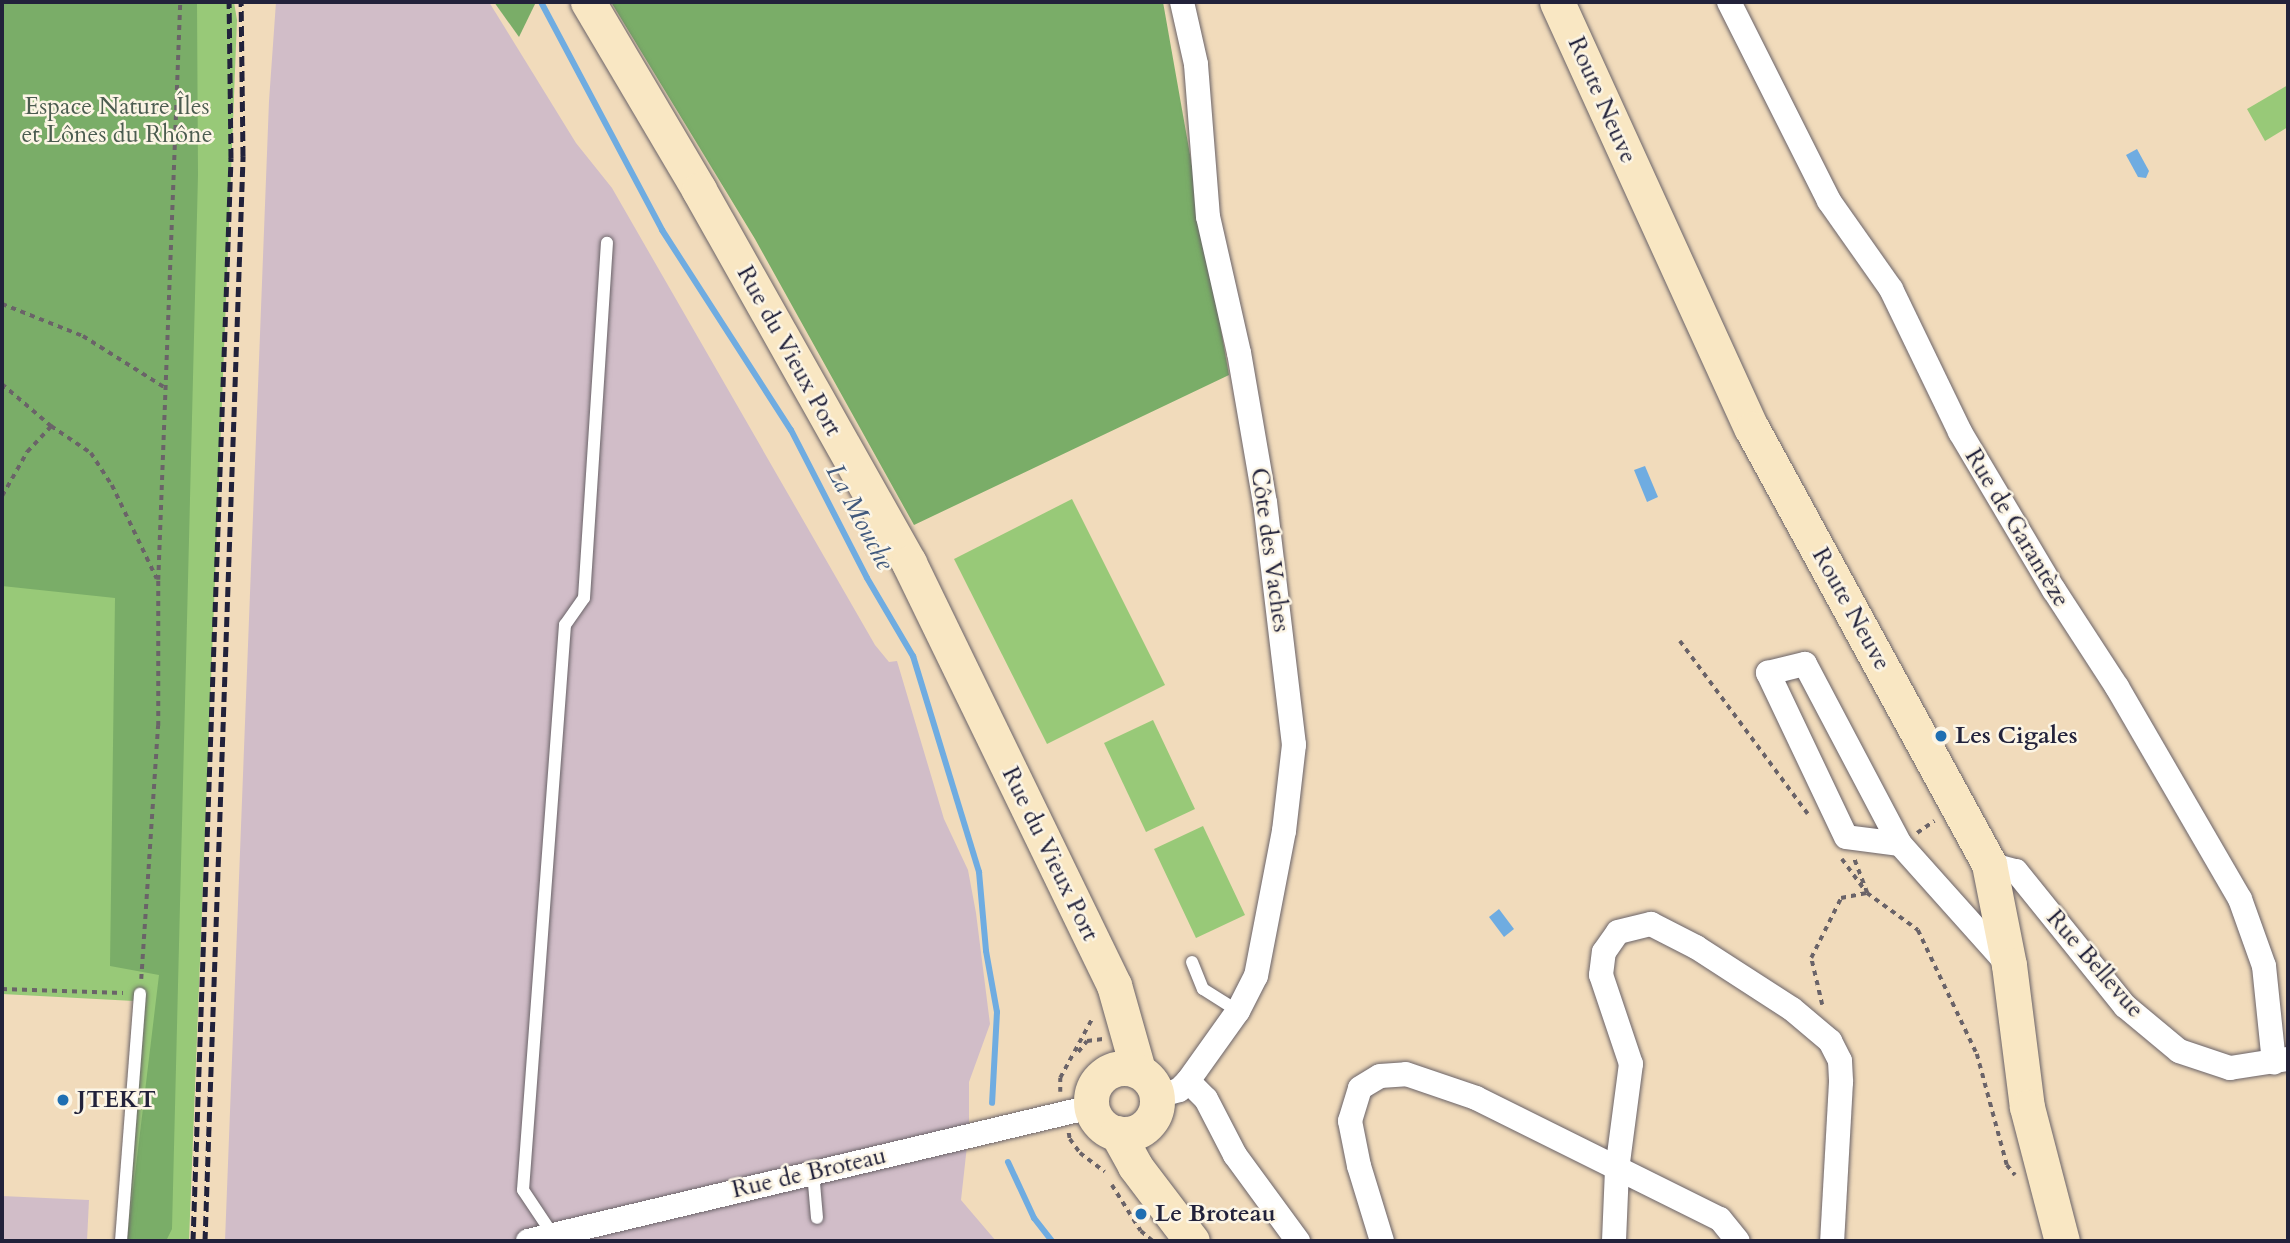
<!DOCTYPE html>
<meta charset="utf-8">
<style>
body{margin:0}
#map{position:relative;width:2290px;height:1243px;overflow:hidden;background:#f1dbbb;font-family:Cardo,serif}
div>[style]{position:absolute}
.industrial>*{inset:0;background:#d1bdc8}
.green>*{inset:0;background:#98c978}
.forest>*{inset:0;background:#7aad68}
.water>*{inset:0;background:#6face1}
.stream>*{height:6px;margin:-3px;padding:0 3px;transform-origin:3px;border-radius:3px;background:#6face1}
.path>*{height:3.5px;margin-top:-1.75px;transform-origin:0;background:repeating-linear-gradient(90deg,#6a6368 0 5px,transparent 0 10px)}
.roads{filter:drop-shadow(0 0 2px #6a6368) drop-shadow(0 0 2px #6a6368)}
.lane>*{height:12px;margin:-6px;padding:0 6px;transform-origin:6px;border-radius:6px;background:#fff}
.street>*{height:24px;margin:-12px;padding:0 12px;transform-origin:12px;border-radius:12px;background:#fff}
.secondary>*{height:35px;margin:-17.5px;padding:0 17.5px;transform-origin:17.5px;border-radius:17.5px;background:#f9e7c3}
.secondary>.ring{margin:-17.5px;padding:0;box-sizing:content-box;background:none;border:35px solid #f9e7c3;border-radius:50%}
.rail>*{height:5px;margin-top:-2.5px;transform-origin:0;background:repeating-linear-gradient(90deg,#22223b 0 10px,transparent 0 15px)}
.dots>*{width:19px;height:19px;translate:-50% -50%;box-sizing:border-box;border:4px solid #fcf5e5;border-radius:50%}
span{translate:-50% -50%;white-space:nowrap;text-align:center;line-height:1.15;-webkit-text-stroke:5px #fcf5e5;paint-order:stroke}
.street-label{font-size:24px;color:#22223b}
.park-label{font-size:24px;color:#4b5c50}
.poi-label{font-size:24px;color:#22223b;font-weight:700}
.left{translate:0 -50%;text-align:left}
.water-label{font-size:26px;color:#41597d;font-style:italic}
.frame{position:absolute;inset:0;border:4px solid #22223b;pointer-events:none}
</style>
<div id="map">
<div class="industrial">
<div style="clip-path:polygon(276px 2px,489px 2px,576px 143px,612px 188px,875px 645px,889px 662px,897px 661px,944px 819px,968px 870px,976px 913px,990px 1024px,969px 1082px,969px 1128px,961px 1200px,996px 1241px,225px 1241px,269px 101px)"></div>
<div style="clip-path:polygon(2px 1196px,89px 1200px,87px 1241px,2px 1241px)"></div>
</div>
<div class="green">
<div style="clip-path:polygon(2px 2px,234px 2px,237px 20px,189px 1241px,119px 1241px,134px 1001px,2px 994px)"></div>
<div style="clip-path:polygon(2288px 85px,2288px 127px,2265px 141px,2247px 109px)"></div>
<div style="clip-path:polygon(1072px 499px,1165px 685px,1047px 744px,954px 559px)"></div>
<div style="clip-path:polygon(1153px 720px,1195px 809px,1146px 832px,1104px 743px)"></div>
<div style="clip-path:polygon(1203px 826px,1245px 915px,1196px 938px,1154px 849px)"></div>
</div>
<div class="forest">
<div style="clip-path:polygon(2px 2px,197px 2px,198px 175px,172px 1229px,166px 1241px,127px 1241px,159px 975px,110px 966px,115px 598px,2px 586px)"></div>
<div style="clip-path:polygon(494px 2px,536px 2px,519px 37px)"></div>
<div style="clip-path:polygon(611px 2px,1163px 2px,1229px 375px,914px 525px,755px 239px)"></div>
</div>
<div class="water">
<div style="clip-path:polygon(2137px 149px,2149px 171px,2146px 178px,2138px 177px,2126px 155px)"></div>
<div style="clip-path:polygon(1645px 466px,1658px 497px,1647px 502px,1634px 470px)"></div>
<div style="clip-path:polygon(1499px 909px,1514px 929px,1504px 937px,1489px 917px)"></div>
</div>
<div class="stream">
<div style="left:541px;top:2px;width:258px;rotate:62deg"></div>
<div style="left:662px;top:230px;width:238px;rotate:57.2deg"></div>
<div style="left:791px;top:430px;width:166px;rotate:62.8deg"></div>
<div style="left:867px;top:578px;width:91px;rotate:59.5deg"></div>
<div style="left:913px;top:656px;width:226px;rotate:73deg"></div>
<div style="left:979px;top:872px;width:79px;rotate:84.9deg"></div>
<div style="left:986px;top:951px;width:62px;rotate:79.8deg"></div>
<div style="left:997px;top:1012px;width:91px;rotate:93.1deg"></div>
<div style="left:1008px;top:1162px;width:62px;rotate:65.1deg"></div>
<div style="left:1034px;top:1218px;width:29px;rotate:52deg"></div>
</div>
<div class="path">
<div style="left:2px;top:304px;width:87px;rotate:21.6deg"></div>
<div style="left:83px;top:336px;width:96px;rotate:32.2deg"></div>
<div style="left:2px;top:384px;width:65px;rotate:40.6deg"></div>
<div style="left:51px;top:426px;width:48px;rotate:34deg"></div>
<div style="left:91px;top:453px;width:38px;rotate:57deg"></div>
<div style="left:112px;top:485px;width:104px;rotate:64.4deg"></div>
<div style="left:2px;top:496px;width:51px;rotate:-60.4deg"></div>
<div style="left:27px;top:452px;width:35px;rotate:-47deg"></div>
<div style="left:1680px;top:641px;width:215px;rotate:53.5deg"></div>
<div style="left:1917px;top:833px;width:21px;rotate:-35deg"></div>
<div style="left:1842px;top:859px;width:42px;rotate:53.7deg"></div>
<div style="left:1867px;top:893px;width:63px;rotate:36deg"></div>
<div style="left:1918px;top:930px;width:137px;rotate:64.6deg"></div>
<div style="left:1977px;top:1054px;width:115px;rotate:74.9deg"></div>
<div style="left:2007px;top:1165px;width:13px;rotate:51deg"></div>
<div style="left:141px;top:979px;width:254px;rotate:-86.2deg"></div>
<div style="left:158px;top:726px;width:146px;rotate:-90deg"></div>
<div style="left:158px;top:580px;width:578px;rotate:-87.82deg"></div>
<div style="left:2px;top:989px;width:121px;rotate:1.9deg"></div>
<div style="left:1822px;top:1005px;width:48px;rotate:-103.2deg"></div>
<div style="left:1811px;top:958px;width:67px;rotate:-63.4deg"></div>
<div style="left:1841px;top:898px;width:26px;rotate:-11deg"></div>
<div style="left:1867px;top:893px;width:36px;rotate:-111deg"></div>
<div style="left:1078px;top:1052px;width:14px;rotate:-51deg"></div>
<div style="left:1087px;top:1041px;width:16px;rotate:-7deg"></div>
<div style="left:1060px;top:1092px;width:14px;rotate:-90deg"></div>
<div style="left:1060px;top:1078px;width:69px;rotate:-61.6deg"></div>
<div style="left:1069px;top:1133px;width:6px;rotate:81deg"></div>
<div style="left:1070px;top:1139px;width:17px;rotate:54deg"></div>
<div style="left:1080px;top:1153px;width:31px;rotate:37deg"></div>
<div style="left:1112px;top:1185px;width:54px;rotate:57.8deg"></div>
<div style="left:1141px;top:1231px;width:16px;rotate:40deg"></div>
</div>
<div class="roads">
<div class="lane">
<div style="left:1192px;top:962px;width:29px;rotate:68deg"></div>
<div style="left:1203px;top:989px;width:41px;rotate:32.2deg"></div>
<div style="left:813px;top:1172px;width:46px;rotate:85deg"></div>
<div style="left:553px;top:1235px;width:54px;rotate:-123.7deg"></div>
<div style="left:523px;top:1190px;width:567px;rotate:-85.75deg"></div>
<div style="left:565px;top:625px;width:33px;rotate:-55deg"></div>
<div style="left:584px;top:598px;width:356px;rotate:-86.3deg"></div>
<div style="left:121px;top:1241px;width:248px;rotate:-85.6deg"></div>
</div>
<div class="street">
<div style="left:1729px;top:2px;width:223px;rotate:63.3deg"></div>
<div style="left:1829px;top:201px;width:108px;rotate:54.8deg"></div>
<div style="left:1891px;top:289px;width:159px;rotate:64.2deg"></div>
<div style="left:1960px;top:432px;width:184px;rotate:59.3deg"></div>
<div style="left:2054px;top:590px;width:116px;rotate:57deg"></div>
<div style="left:2117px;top:687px;width:245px;rotate:59.9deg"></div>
<div style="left:2240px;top:899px;width:71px;rotate:70.3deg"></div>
<div style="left:2264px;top:966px;width:97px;rotate:84.1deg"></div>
<div style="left:1900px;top:844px;width:54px;rotate:-172.6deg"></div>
<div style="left:1846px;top:837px;width:182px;rotate:-115.4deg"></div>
<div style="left:1768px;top:673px;width:38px;rotate:-14deg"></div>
<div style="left:1805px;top:664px;width:204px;rotate:62.2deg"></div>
<div style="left:1900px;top:844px;width:162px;rotate:48.2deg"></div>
<div style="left:1989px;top:864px;width:28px;rotate:15deg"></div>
<div style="left:2016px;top:871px;width:174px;rotate:51.1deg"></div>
<div style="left:2125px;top:1006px;width:70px;rotate:39.8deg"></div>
<div style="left:2179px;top:1051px;width:54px;rotate:18.4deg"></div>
<div style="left:2230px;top:1068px;width:59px;rotate:-8.8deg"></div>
<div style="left:1188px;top:1081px;width:25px;rotate:45deg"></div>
<div style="left:1206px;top:1099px;width:63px;rotate:62.6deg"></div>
<div style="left:1235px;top:1155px;width:107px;rotate:53.8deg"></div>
<div style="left:1157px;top:1096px;width:23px;rotate:-15deg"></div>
<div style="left:1179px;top:1090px;width:13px;rotate:-45deg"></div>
<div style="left:1188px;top:1081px;width:86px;rotate:-54.5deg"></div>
<div style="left:1238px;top:1011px;width:39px;rotate:-63deg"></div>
<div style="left:1256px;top:976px;width:148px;rotate:-79.1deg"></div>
<div style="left:1284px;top:831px;width:87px;rotate:-83.4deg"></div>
<div style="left:1294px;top:745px;width:244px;rotate:-96.8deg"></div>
<div style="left:1265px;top:503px;width:152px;rotate:-99.8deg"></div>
<div style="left:1239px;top:353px;width:139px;rotate:-102.8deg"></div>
<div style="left:1208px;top:217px;width:153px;rotate:-94.5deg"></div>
<div style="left:1196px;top:64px;width:64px;rotate:-102.7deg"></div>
<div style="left:528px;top:1241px;width:579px;rotate:-13.39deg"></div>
<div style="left:1382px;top:1241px;width:78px;rotate:-107deg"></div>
<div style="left:1359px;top:1166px;width:46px;rotate:-101.3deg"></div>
<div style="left:1350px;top:1121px;width:34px;rotate:-73deg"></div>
<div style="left:1360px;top:1088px;width:23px;rotate:-31deg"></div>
<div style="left:1380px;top:1076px;width:26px;rotate:-4deg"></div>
<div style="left:1406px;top:1074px;width:74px;rotate:18.9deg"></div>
<div style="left:1476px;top:1098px;width:272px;rotate:26.4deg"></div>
<div style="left:1720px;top:1219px;width:28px;rotate:51deg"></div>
<div style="left:1614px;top:1241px;width:71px;rotate:-87.6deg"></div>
<div style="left:1617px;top:1170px;width:107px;rotate:-82.5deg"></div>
<div style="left:1631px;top:1064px;width:94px;rotate:-108.6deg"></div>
<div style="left:1601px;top:975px;width:23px;rotate:-83deg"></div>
<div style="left:1604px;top:952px;width:24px;rotate:-55deg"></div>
<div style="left:1618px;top:932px;width:34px;rotate:-14deg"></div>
<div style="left:1651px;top:924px;width:51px;rotate:27.1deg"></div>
<div style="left:1696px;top:947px;width:114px;rotate:32.9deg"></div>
<div style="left:1792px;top:1009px;width:50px;rotate:40.1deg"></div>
<div style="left:1830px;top:1041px;width:22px;rotate:63deg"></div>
<div style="left:1840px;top:1061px;width:21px;rotate:87deg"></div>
<div style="left:1841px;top:1082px;width:159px;rotate:93.2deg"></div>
</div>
<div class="secondary">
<div style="left:588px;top:2px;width:218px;rotate:59.4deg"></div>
<div style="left:699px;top:190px;width:428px;rotate:60.6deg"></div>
<div style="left:909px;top:563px;width:469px;rotate:64.1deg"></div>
<div style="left:1114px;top:985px;width:88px;rotate:74.2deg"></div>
<div style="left:1557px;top:2px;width:469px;rotate:65.5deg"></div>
<div style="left:1752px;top:429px;width:495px;rotate:61.4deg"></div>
<div style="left:1989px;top:864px;width:103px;rotate:78.8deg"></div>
<div style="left:2009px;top:965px;width:143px;rotate:82.8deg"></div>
<div style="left:2027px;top:1107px;width:138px;rotate:75.4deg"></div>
<div class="ring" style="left:1091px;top:1068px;width:31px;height:31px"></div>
<div style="left:1117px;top:1133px;width:38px;rotate:61deg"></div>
<div style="left:1135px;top:1166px;width:94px;rotate:52.8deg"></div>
</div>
</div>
<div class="rail">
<div style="left:193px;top:1241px;width:1084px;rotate:-87.99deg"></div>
<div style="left:231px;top:158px;width:156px;rotate:-90.7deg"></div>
<div style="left:205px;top:1241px;width:1086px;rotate:-87.99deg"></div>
<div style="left:243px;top:156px;width:154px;rotate:-90.7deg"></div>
</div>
<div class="dots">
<div style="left:1941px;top:736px;background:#1f6fb2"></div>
<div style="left:63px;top:1100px;background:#1f6fb2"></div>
<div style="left:1141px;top:1214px;background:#1f6fb2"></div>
</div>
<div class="street-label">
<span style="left:1602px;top:100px;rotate:66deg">Route Neuve</span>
<span style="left:789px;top:351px;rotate:61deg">Rue du Vieux Port</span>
<span style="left:2017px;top:528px;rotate:59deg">Rue de Garantèze</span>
<span style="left:1270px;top:550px;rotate:82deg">Côte des Vaches</span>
<span style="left:1851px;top:609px;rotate:61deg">Route Neuve</span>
<span style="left:1050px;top:854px;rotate:64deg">Rue du Vieux Port</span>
<span style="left:2095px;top:964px;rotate:49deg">Rue Bellevue</span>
<span style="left:809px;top:1173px;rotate:-13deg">Rue de Broteau</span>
</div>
<div class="park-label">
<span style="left:117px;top:121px">Espace Nature Îles<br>et Lônes du Rhône</span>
</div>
<div class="poi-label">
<span class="left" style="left:1955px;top:736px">Les Cigales</span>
<span class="left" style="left:77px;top:1100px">JTEKT</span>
<span class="left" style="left:1155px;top:1214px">Le Broteau</span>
</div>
<div class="water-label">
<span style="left:860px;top:517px;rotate:62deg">La Mouche</span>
</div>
<div class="frame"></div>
</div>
